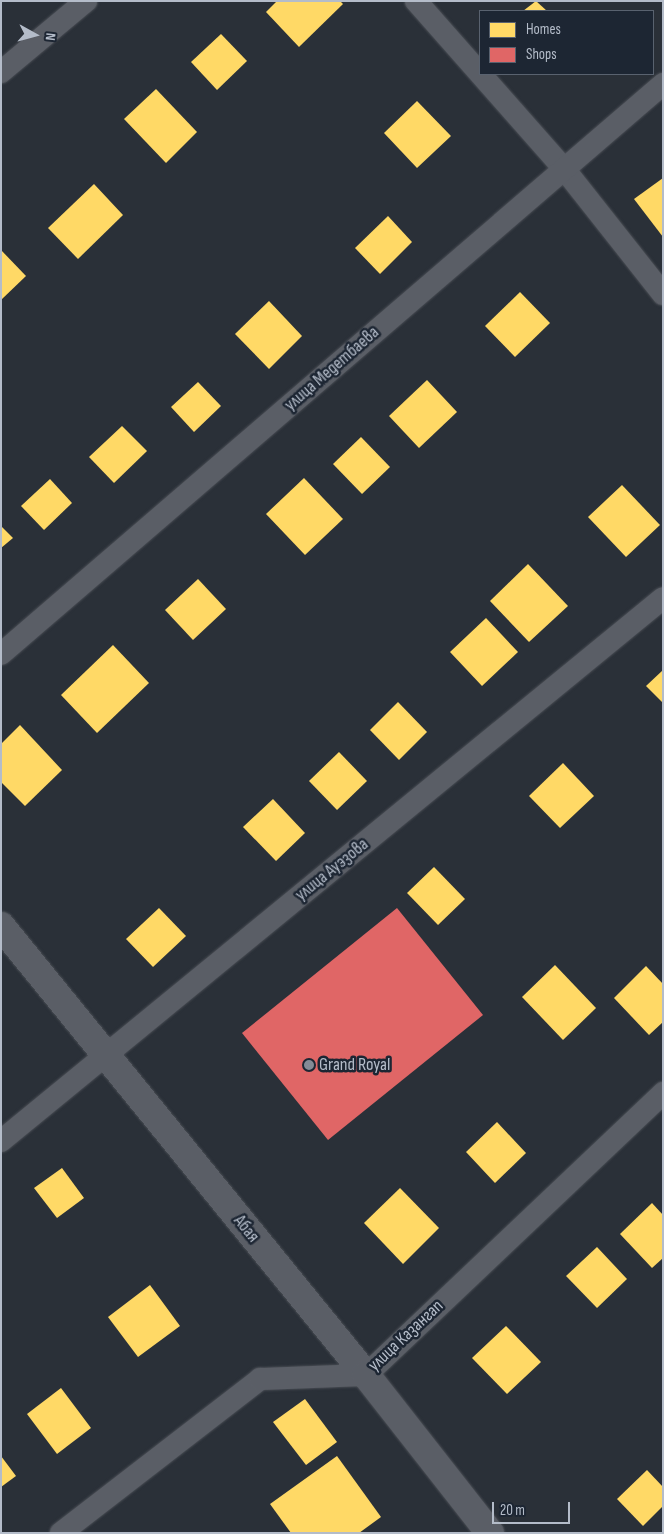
<!DOCTYPE html>
<meta charset="utf-8">
<style>
body{margin:0}
#map{position:relative;width:664px;height:1534px;overflow:hidden;background:#2a3038;font-family:"Sofia Sans Condensed",sans-serif}
div>[style]{position:absolute}
.homes>*{inset:0;background:#ffd966}
.shops>*{inset:0;background:#e06666}
.roads{filter:drop-shadow(0 0 1px #484c53) drop-shadow(0 0 1px #484c53)}
.minor>*{height:22px;margin:-11px;padding:0 11px;transform-origin:11px;border-radius:11px;background:#5a5e66}
.tertiary>*{height:28px;margin:-14px;padding:0 14px;transform-origin:14px;border-radius:14px;background:#5a5e66}
.dots>*{width:14px;height:14px;translate:-50% -50%;box-sizing:border-box;border:2px solid #1d2633;border-radius:50%}
span{translate:-50% -50%;white-space:nowrap;text-align:center;line-height:1.15;-webkit-text-stroke:5px #1d2633;paint-order:stroke}
.street-label{font-size:18px;color:#b4bcc9}
.poi-label{font-size:18px;color:#b4bcc9}
.left{translate:0 -50%;text-align:left}
.frame{position:absolute;inset:0;border:2px solid #b4bcc9;pointer-events:none}
.legend{position:absolute;left:479px;top:10px;width:175px;height:65px;box-sizing:border-box;background:#1d2633;border:1px solid #59626f;margin:0;padding:6px 9px;list-style:none;font-size:15px;color:#b4bcc9}
.legend li{display:flex;align-items:center;gap:10px;height:25px}
.legend b{width:25px;border:1px solid #59626f}
.north{position:absolute;left:10px;top:10px;width:50px;height:50px;-webkit-text-stroke:4px #1d2633;paint-order:stroke;rotate:97deg;font-size:14px;font-weight:700;line-height:20px;text-align:center;color:#b4bcc9}
.north::after{content:'';display:block;margin:auto;width:18px;height:22px;background:#b4bcc9;clip-path:polygon(50% 0,100% 100%,50% 72%,0 100%)}
.scale{position:absolute;left:492px;top:1502px;width:78px;height:22px;box-sizing:border-box;border:2px solid #b4bcc9;border-top:0;padding-left:6px;font-size:15px;line-height:18px;white-space:nowrap;color:#b4bcc9;-webkit-text-stroke:4px #1d2633;paint-order:stroke}
</style>
<div id="map">
<div class="homes">
<div style="clip-path:polygon(277px 1px,340px 1px,343px 4px,299px 47px,266px 12px)"></div>
<div style="clip-path:polygon(536px 1px,547px 11px,523px 11px)"></div>
<div style="clip-path:polygon(221px 34px,247px 61px,217px 90px,191px 62px)"></div>
<div style="clip-path:polygon(156px 89px,197px 132px,166px 163px,124px 119px)"></div>
<div style="clip-path:polygon(417px 101px,451px 136px,417px 168px,384px 133px)"></div>
<div style="clip-path:polygon(663px 178px,663px 237px,634px 199px)"></div>
<div style="clip-path:polygon(94px 184px,123px 215px,78px 259px,48px 228px)"></div>
<div style="clip-path:polygon(388px 216px,412px 242px,380px 274px,355px 248px)"></div>
<div style="clip-path:polygon(1px 250px,26px 276px,1px 300px)"></div>
<div style="clip-path:polygon(520px 292px,550px 323px,515px 357px,485px 326px)"></div>
<div style="clip-path:polygon(269px 301px,302px 336px,269px 369px,235px 334px)"></div>
<div style="clip-path:polygon(427px 380px,457px 412px,419px 448px,389px 416px)"></div>
<div style="clip-path:polygon(198px 382px,221px 406px,194px 432px,171px 407px)"></div>
<div style="clip-path:polygon(122px 426px,147px 451px,114px 483px,89px 457px)"></div>
<div style="clip-path:polygon(361px 437px,390px 467px,362px 494px,333px 464px)"></div>
<div style="clip-path:polygon(304px 478px,343px 519px,305px 555px,266px 514px)"></div>
<div style="clip-path:polygon(50px 479px,72px 503px,44px 530px,21px 506px)"></div>
<div style="clip-path:polygon(622px 485px,660px 525px,626px 557px,588px 517px)"></div>
<div style="clip-path:polygon(1px 526px,13px 538px,1px 548px)"></div>
<div style="clip-path:polygon(528px 564px,568px 606px,529px 642px,490px 601px)"></div>
<div style="clip-path:polygon(198px 579px,226px 609px,193px 640px,165px 610px)"></div>
<div style="clip-path:polygon(486px 618px,518px 652px,482px 686px,450px 652px)"></div>
<div style="clip-path:polygon(113px 645px,149px 683px,97px 733px,61px 695px)"></div>
<div style="clip-path:polygon(663px 670px,663px 703px,646px 686px)"></div>
<div style="clip-path:polygon(398px 702px,427px 732px,399px 760px,370px 730px)"></div>
<div style="clip-path:polygon(20px 725px,62px 770px,25px 806px,1px 782px,1px 744px)"></div>
<div style="clip-path:polygon(339px 752px,367px 781px,337px 810px,309px 781px)"></div>
<div style="clip-path:polygon(563px 763px,594px 796px,560px 828px,529px 796px)"></div>
<div style="clip-path:polygon(273px 799px,305px 833px,276px 861px,243px 827px)"></div>
<div style="clip-path:polygon(434px 867px,465px 899px,438px 925px,407px 893px)"></div>
<div style="clip-path:polygon(159px 908px,186px 936px,153px 967px,126px 939px)"></div>
<div style="clip-path:polygon(555px 965px,596px 1008px,563px 1040px,522px 997px)"></div>
<div style="clip-path:polygon(646px 966px,663px 984px,663px 1022px,649px 1035px,614px 998px)"></div>
<div style="clip-path:polygon(497px 1122px,526px 1153px,495px 1183px,466px 1152px)"></div>
<div style="clip-path:polygon(62px 1168px,84px 1198px,57px 1218px,34px 1188px)"></div>
<div style="clip-path:polygon(400px 1188px,439px 1228px,403px 1264px,364px 1223px)"></div>
<div style="clip-path:polygon(652px 1203px,663px 1215px,663px 1258px,652px 1268px,620px 1234px)"></div>
<div style="clip-path:polygon(597px 1247px,627px 1279px,597px 1308px,566px 1276px)"></div>
<div style="clip-path:polygon(150px 1285px,180px 1326px,138px 1357px,108px 1317px)"></div>
<div style="clip-path:polygon(506px 1326px,541px 1362px,507px 1394px,472px 1358px)"></div>
<div style="clip-path:polygon(61px 1388px,91px 1428px,57px 1454px,27px 1414px)"></div>
<div style="clip-path:polygon(305px 1399px,337px 1442px,306px 1465px,273px 1422px)"></div>
<div style="clip-path:polygon(1px 1456px,16px 1476px,1px 1487px)"></div>
<div style="clip-path:polygon(337px 1456px,381px 1517px,359px 1533px,291px 1533px,270px 1504px)"></div>
<div style="clip-path:polygon(647px 1470px,663px 1487px,663px 1506px,643px 1526px,617px 1499px)"></div>
</div>
<div class="shops">
<div style="clip-path:polygon(397px 908px,483px 1015px,328px 1140px,242px 1033px)"></div>
</div>
<div class="roads">
<div class="minor">
<div style="left:416px;top:1px;width:225px;rotate:48.6deg"></div>
<div style="left:565px;top:170px;width:158px;rotate:51.7deg"></div>
<div style="left:1px;top:72px;width:111px;rotate:-39.9deg"></div>
<div style="left:1px;top:654px;width:874px;rotate:-40.73deg"></div>
<div style="left:1px;top:1141px;width:856px;rotate:-39.36deg"></div>
<div style="left:61px;top:1533px;width:252px;rotate:-37.7deg"></div>
<div style="left:260px;top:1379px;width:106px;rotate:-2.2deg"></div>
<div style="left:366px;top:1375px;width:410px;rotate:-43.5deg"></div>
</div>
<div class="tertiary">
<div style="left:1px;top:926px;width:579px;rotate:50.89deg"></div>
<div style="left:366px;top:1375px;width:201px;rotate:51.9deg"></div>
</div>
</div>
<div class="dots">
<div style="left:309px;top:1065px;background:#848b96"></div>
</div>
<div class="street-label">
<span style="left:332px;top:369px;rotate:-41deg">улица Медетбаева</span>
<span style="left:332px;top:870px;rotate:-39deg">улица Ауэзова</span>
<span style="left:246px;top:1229px;rotate:51deg">Абая</span>
<span style="left:406px;top:1336px;rotate:-43deg">улица Казангап</span>
</div>
<div class="poi-label">
<span class="left" style="left:319px;top:1065px">Grand Royal</span>
</div>
<div class="frame"></div>
<ul class="legend">
<li><b style="height:14px;background:#ffd966"></b>Homes</li>
<li><b style="height:14px;background:#e06666"></b>Shops</li>
</ul>
<div class="north">N</div>
<div class="scale">20 m</div>
</div>
